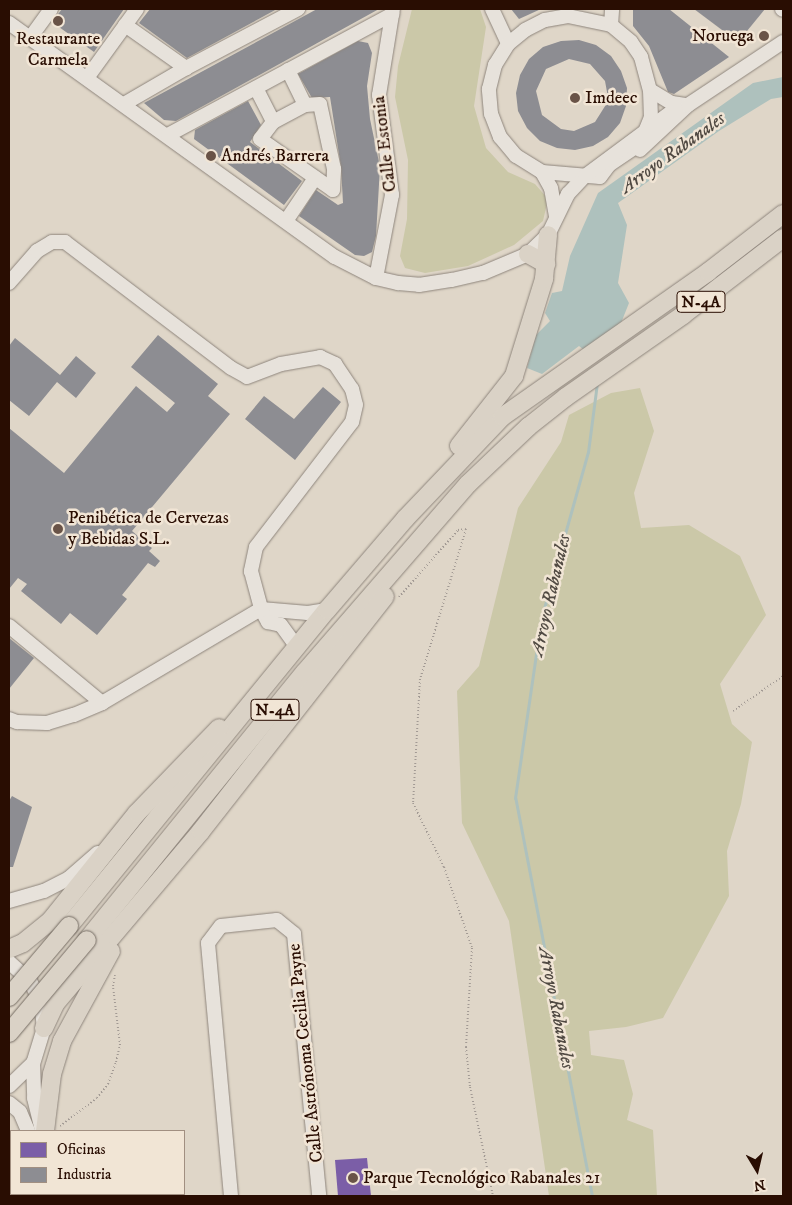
<!DOCTYPE html>
<meta charset="utf-8">
<style>
body{margin:0}
#map{position:relative;width:792px;height:1205px;overflow:hidden;background:#dfd6c8;font-family:"IM FELL DW Pica",serif}
div>[style]{position:absolute}
.green>*{inset:0;background:#cbc8a8}
.water>*{inset:0;background:#aec1bd}
.offices>*{inset:0;background:#7b5ea7}
.industry>*{inset:0;background:#8d8d92}
.stream>*{height:3px;margin:-1.5px;padding:0 1.5px;transform-origin:1.5px;border-radius:1.5px;background:#aec1bd}
.path>*{height:2px;margin-top:-1px;transform-origin:0;background:repeating-linear-gradient(90deg,#a29a94 0 1px,transparent 0 3.5px)}
.roads{filter:drop-shadow(0 0 1px #8e857c) drop-shadow(0 0 1px #8e857c)}
.minor>*{height:14px;margin:-7px;padding:0 7px;transform-origin:7px;border-radius:7px;background:#e7e2db}
.major>*{height:18px;margin:-9px;padding:0 9px;transform-origin:9px;border-radius:9px;background:#dad2c6}
.bridges{filter:drop-shadow(0 0 1px #746b62) drop-shadow(0 0 1px #746b62)}
.major-bridge>*{height:18px;margin:-9px;padding:0 9px;transform-origin:9px;border-radius:9px;background:#dad2c6}
.dots>*{width:14px;height:14px;translate:-50% -50%;box-sizing:border-box;border:2px solid #f1e5d5;border-radius:50%}
span{translate:-50% -50%;white-space:nowrap;text-align:center;line-height:1.15;-webkit-text-stroke:5px #f1e5d5;paint-order:stroke}
.shield-label span{padding:1px 4px;background:#f1e5d5;border:1px solid;border-radius:4px;-webkit-text-stroke-width:0}
.shield-label{font-size:16px;color:#290d02;font-weight:700}
.poi-label{font-size:18px;color:#290d02}
.right{translate:-100% -50%;text-align:right}
.left{translate:0 -50%;text-align:left}
.street-label{font-size:18px;color:#290d02}
.water-label{font-size:19px;color:#504942;font-style:italic}
.frame{position:absolute;inset:0;border:10px solid #290d02;pointer-events:none}
.legend{position:absolute;left:10px;top:1130px;width:175px;height:65px;box-sizing:border-box;background:#f1e5d5;border:1px solid #a18f81;margin:0;padding:6px 9px;list-style:none;font-size:15px;color:#290d02}
.legend li{display:flex;align-items:center;gap:10px;height:25px}
.legend b{width:25px;border:1px solid #a18f81}
.north{position:absolute;left:732px;top:1145px;width:50px;height:50px;-webkit-text-stroke:4px #f1e5d5;paint-order:stroke;rotate:171deg;font-size:14px;font-weight:700;line-height:20px;text-align:center;color:#290d02}
.north::after{content:'';display:block;margin:auto;width:18px;height:22px;background:#290d02;clip-path:polygon(50% 0,100% 100%,50% 72%,0 100%)}
</style>
<div id="map">
<div class="green">
<div style="clip-path:polygon(412px 9px,480px 9px,486px 27px,474px 106px,486px 148px,508px 172px,535px 184px,548px 199px,543px 221px,514px 245px,468px 266px,425px 273px,405px 268px,400px 256px,407px 219px,408px 160px,395px 97px,398px 66px)"></div>
<div style="clip-path:polygon(640px 388px,654px 431px,634px 493px,641px 528px,689px 525px,740px 556px,766px 615px,720px 684px,732px 724px,752px 742px,741px 804px,727px 851px,729px 896px,663px 1018px,626px 1027px,589px 1031px,591px 1055px,624px 1060px,633px 1094px,627px 1120px,653px 1130px,657px 1196px,549px 1196px,509px 921px,462px 823px,457px 691px,479px 666px,518px 508px,561px 442px,569px 415px,611px 393px)"></div>
</div>
<div class="water">
<div style="clip-path:polygon(783px 77px,783px 97px,771px 99px,719px 131px,618px 203px,627px 225px,618px 283px,629px 303px,621px 323px,584px 350px,579px 346px,542px 374px,527px 368px,536px 335px,550px 321px,545px 313px,552px 293px,562px 291px,570px 256px,598px 193px,753px 83px)"></div>
</div>
<div class="offices">
<div style="clip-path:polygon(367px 1158px,371px 1196px,338px 1196px,335px 1160px)"></div>
</div>
<div class="industry">
<div style="clip-path:polygon(62px 9px,124px 9px,94px 52px,52px 22px)"></div>
<div style="clip-path:polygon(150px 9px,277px 9px,187px 58px,139px 23px)"></div>
<div style="clip-path:polygon(317px 9px,379px 9px,176px 121px,164px 120px,144px 103px)"></div>
<div style="clip-path:polygon(511px 9px,541px 9px,519px 19px)"></div>
<div style="clip-path:polygon(633px 9px,669px 9px,729px 57px,674px 94px,668px 92px,649px 46px,633px 26px)"></div>
<div style="clip-path:polygon(694px 9px,765px 9px,738px 42px)"></div>
<div style="clip-path:polygon(evenodd,579px 40px,596px 45px,611px 56px,621px 71px,627px 88px,626px 106px,620px 123px,608px 137px,593px 146px,575px 150px,557px 148px,540px 141px,527px 128px,518px 111px,516px 93px,520px 75px,529px 59px,543px 47px,561px 41px,579px 40px,569px 59px,590px 64px,605px 81px,607px 92px,607px 103px,595px 122px,574px 131px,561px 129px,542px 115px,536px 91px,546px 69px,569px 59px)"></div>
<div style="clip-path:polygon(358px 41px,368px 43px,372px 53px,367px 86px,370px 119px,380px 167px,376px 236px,372px 252px,364px 256px,355px 255px,299px 216px,316px 190px,338px 205px,343px 203px,341px 167px,330px 97px,312px 98px,298px 74px)"></div>
<div style="clip-path:polygon(248px 101px,261px 125px,250px 142px,302px 181px,284px 205px,194px 139px,195px 130px)"></div>
<div style="clip-path:polygon(158px 335px,218px 384px,208px 396px,230px 414px,132px 531px,152px 548px,149px 551px,160px 561px,155px 567px,148px 563px,122px 595px,127px 599px,97px 635px,70px 613px,61px 624px,21px 591px,27px 584px,18px 578px,9px 589px,9px 428px,64px 473px,136px 386px,167px 412px,175px 403px,131px 367px)"></div>
<div style="clip-path:polygon(15px 338px,60px 375px,76px 356px,96px 373px,76px 398px,57px 382px,29px 416px,9px 400px,9px 346px)"></div>
<div style="clip-path:polygon(323px 387px,341px 402px,295px 460px,245px 419px,264px 396px,294px 419px)"></div>
<div style="clip-path:polygon(9px 638px,34px 658px,9px 689px)"></div>
<div style="clip-path:polygon(12px 796px,32px 807px,13px 867px,9px 867px,9px 801px)"></div>
</div>
<div class="stream">
<div style="left:592px;top:1196px;width:405px;rotate:-100.9deg"></div>
<div style="left:515px;top:798px;width:181px;rotate:-81.7deg"></div>
<div style="left:541px;top:619px;width:173px;rotate:-74.3deg"></div>
<div style="left:588px;top:452px;width:70px;rotate:-82.6deg"></div>
</div>
<div class="path">
<div style="left:399px;top:597px;width:89px;rotate:-48.6deg"></div>
<div style="left:458px;top:530px;width:8px;rotate:-7deg"></div>
<div style="left:466px;top:529px;width:157px;rotate:107deg"></div>
<div style="left:420px;top:679px;width:124px;rotate:93.2deg"></div>
<div style="left:413px;top:803px;width:71px;rotate:64.2deg"></div>
<div style="left:444px;top:867px;width:86px;rotate:70.9deg"></div>
<div style="left:472px;top:948px;width:99px;rotate:93.5deg"></div>
<div style="left:466px;top:1047px;width:40px;rotate:84.3deg"></div>
<div style="left:470px;top:1087px;width:111px;rotate:78.1deg"></div>
<div style="left:733px;top:711px;width:61px;rotate:-35deg"></div>
<div style="left:60px;top:1126px;width:46px;rotate:-37.1deg"></div>
<div style="left:97px;top:1098px;width:18px;rotate:-52deg"></div>
<div style="left:108px;top:1084px;width:23px;rotate:-70deg"></div>
<div style="left:116px;top:1062px;width:17px;rotate:-77deg"></div>
<div style="left:120px;top:1045px;width:59px;rotate:-96.8deg"></div>
<div style="left:113px;top:986px;width:11px;rotate:-80deg"></div>
<div style="left:9px;top:1133px;width:2px;rotate:27deg"></div>
</div>
<div class="roads">
<div class="minor">
<div style="left:492px;top:9px;width:38px;rotate:65deg"></div>
<div style="left:782px;top:9px;width:1px;rotate:45deg"></div>
<div style="left:568px;top:16px;width:44px;rotate:11.8deg"></div>
<div style="left:611px;top:25px;width:26px;rotate:40deg"></div>
<div style="left:631px;top:42px;width:18px;rotate:56deg"></div>
<div style="left:641px;top:57px;width:34px;rotate:75deg"></div>
<div style="left:650px;top:90px;width:27px;rotate:88deg"></div>
<div style="left:651px;top:117px;width:29px;rotate:112deg"></div>
<div style="left:640px;top:144px;width:37px;rotate:146deg"></div>
<div style="left:609px;top:165px;width:15px;rotate:127deg"></div>
<div style="left:600px;top:177px;width:58px;rotate:-175.1deg"></div>
<div style="left:542px;top:172px;width:31px;rotate:-148deg"></div>
<div style="left:516px;top:156px;width:25px;rotate:-130deg"></div>
<div style="left:500px;top:137px;width:25px;rotate:-111deg"></div>
<div style="left:491px;top:114px;width:25px;rotate:-95deg"></div>
<div style="left:489px;top:89px;width:25px;rotate:-76deg"></div>
<div style="left:495px;top:65px;width:25px;rotate:-58deg"></div>
<div style="left:508px;top:44px;width:22px;rotate:-39deg"></div>
<div style="left:525px;top:30px;width:22px;rotate:-27deg"></div>
<div style="left:545px;top:20px;width:23px;rotate:-10deg"></div>
<div style="left:9px;top:23px;width:401px;rotate:35.7deg"></div>
<div style="left:335px;top:257px;width:46px;rotate:27.1deg"></div>
<div style="left:376px;top:278px;width:23px;rotate:13deg"></div>
<div style="left:398px;top:283px;width:21px;rotate:5deg"></div>
<div style="left:419px;top:285px;width:33px;rotate:-9deg"></div>
<div style="left:452px;top:280px;width:32px;rotate:-13deg"></div>
<div style="left:483px;top:273px;width:49px;rotate:-22.9deg"></div>
<div style="left:528px;top:254px;width:28px;rotate:-44deg"></div>
<div style="left:548px;top:235px;width:46px;rotate:-64deg"></div>
<div style="left:568px;top:194px;width:25px;rotate:-47deg"></div>
<div style="left:585px;top:176px;width:111px;rotate:-36.6deg"></div>
<div style="left:674px;top:110px;width:15px;rotate:-20deg"></div>
<div style="left:125px;top:25px;width:75px;rotate:35.2deg"></div>
<div style="left:186px;top:68px;width:127px;rotate:-27.8deg"></div>
<div style="left:611px;top:25px;width:16px;rotate:-86deg"></div>
<div style="left:30px;top:38px;width:36px;rotate:-54deg"></div>
<div style="left:87px;top:78px;width:85px;rotate:-54.1deg"></div>
<div style="left:256px;top:88px;width:38px;rotate:63deg"></div>
<div style="left:273px;top:122px;width:21px;rotate:127deg"></div>
<div style="left:260px;top:139px;width:89px;rotate:34.9deg"></div>
<div style="left:333px;top:190px;width:21px;rotate:-87deg"></div>
<div style="left:334px;top:169px;width:66px;rotate:-102.2deg"></div>
<div style="left:320px;top:104px;width:15px;rotate:176deg"></div>
<div style="left:305px;top:105px;width:39px;rotate:-116deg"></div>
<div style="left:650px;top:90px;width:26px;rotate:31deg"></div>
<div style="left:672px;top:103px;width:15px;rotate:8deg"></div>
<div style="left:124px;top:104px;width:72px;rotate:-30.1deg"></div>
<div style="left:273px;top:122px;width:36px;rotate:-28deg"></div>
<div style="left:168px;top:135px;width:255px;rotate:-28.3deg"></div>
<div style="left:640px;top:150px;width:66px;rotate:-43.2deg"></div>
<div style="left:688px;top:105px;width:114px;rotate:-33.6deg"></div>
<div style="left:542px;top:172px;width:18px;rotate:61deg"></div>
<div style="left:551px;top:188px;width:29px;rotate:80deg"></div>
<div style="left:286px;top:221px;width:52px;rotate:-56deg"></div>
<div style="left:376px;top:278px;width:85px;rotate:-79.1deg"></div>
<div style="left:392px;top:195px;width:101px;rotate:-97.4deg"></div>
<div style="left:379px;top:95px;width:87px;rotate:-80.8deg"></div>
<div style="left:9px;top:283px;width:43px;rotate:-48.8deg"></div>
<div style="left:37px;top:251px;width:17px;rotate:-31deg"></div>
<div style="left:52px;top:242px;width:13px"></div>
<div style="left:65px;top:242px;width:208px;rotate:37.2deg"></div>
<div style="left:231px;top:368px;width:18px;rotate:29deg"></div>
<div style="left:247px;top:377px;width:36px;rotate:-21deg"></div>
<div style="left:281px;top:364px;width:40px;rotate:-10deg"></div>
<div style="left:320px;top:357px;width:17px;rotate:25deg"></div>
<div style="left:335px;top:364px;width:30px;rotate:56deg"></div>
<div style="left:352px;top:389px;width:16px;rotate:76deg"></div>
<div style="left:356px;top:405px;width:17px;rotate:103deg"></div>
<div style="left:352px;top:422px;width:158px;rotate:127.5deg"></div>
<div style="left:256px;top:547px;width:25px;rotate:102deg"></div>
<div style="left:251px;top:571px;width:39px;rotate:75deg"></div>
<div style="left:261px;top:609px;width:47px;rotate:4.9deg"></div>
<div style="left:308px;top:613px;width:19px;rotate:-9deg"></div>
<div style="left:9px;top:626px;width:121px;rotate:39.6deg"></div>
<div style="left:9px;top:719px;width:9px;rotate:21deg"></div>
<div style="left:17px;top:722px;width:30px;rotate:2deg"></div>
<div style="left:47px;top:723px;width:28px;rotate:-17deg"></div>
<div style="left:74px;top:715px;width:30px;rotate:-23deg"></div>
<div style="left:102px;top:703px;width:185px;rotate:-30.6deg"></div>
<div style="left:261px;top:609px;width:15px;rotate:62deg"></div>
<div style="left:268px;top:622px;width:13px;rotate:13deg"></div>
<div style="left:281px;top:625px;width:27px;rotate:54deg"></div>
<div style="left:9px;top:901px;width:36px;rotate:-16deg"></div>
<div style="left:44px;top:891px;width:28px;rotate:-27deg"></div>
<div style="left:69px;top:878px;width:38px;rotate:-41deg"></div>
<div style="left:9px;top:962px;width:28px;rotate:42deg"></div>
<div style="left:30px;top:981px;width:25px;rotate:63deg"></div>
<div style="left:41px;top:1003px;width:25px;rotate:83deg"></div>
<div style="left:44px;top:1028px;width:37px;rotate:107deg"></div>
<div style="left:33px;top:1063px;width:33px;rotate:136deg"></div>
<div style="left:33px;top:1063px;width:35px;rotate:88deg"></div>
<div style="left:34px;top:1098px;width:34px;rotate:76deg"></div>
<div style="left:9px;top:1103px;width:14px;rotate:39deg"></div>
<div style="left:20px;top:1112px;width:21px;rotate:67deg"></div>
<div style="left:36px;top:1194px;width:2px;rotate:90deg"></div>
<div style="left:49px;top:1194px;width:2px;rotate:90deg"></div>
<div style="left:231px;top:1196px;width:254px;rotate:-95.2deg"></div>
<div style="left:208px;top:943px;width:21px;rotate:-53deg"></div>
<div style="left:221px;top:926px;width:56px;rotate:-6.1deg"></div>
<div style="left:277px;top:920px;width:22px;rotate:39deg"></div>
<div style="left:294px;top:934px;width:263px;rotate:84.5deg"></div>
</div>
<div class="major">
<div style="left:528px;top:254px;width:21px;rotate:29deg"></div>
<div style="left:459px;top:446px;width:89px;rotate:-51.8deg"></div>
<div style="left:514px;top:376px;width:102px;rotate:-72.8deg"></div>
<div style="left:544px;top:279px;width:44px;rotate:-84.8deg"></div>
<div style="left:69px;top:926px;width:408px;rotate:-50.8deg"></div>
<div style="left:327px;top:610px;width:120px;rotate:-49.4deg"></div>
<div style="left:405px;top:519px;width:141px;rotate:-46.4deg"></div>
<div style="left:502px;top:417px;width:252px;rotate:-35.1deg"></div>
<div style="left:708px;top:272px;width:95px;rotate:-37.7deg"></div>
<div style="left:87px;top:940px;width:345px;rotate:-50.9deg"></div>
<div style="left:305px;top:672px;width:249px;rotate:-49.1deg"></div>
<div style="left:468px;top:484px;width:83px;rotate:-43.5deg"></div>
<div style="left:528px;top:427px;width:48px;rotate:-38.3deg"></div>
<div style="left:566px;top:397px;width:143px;rotate:-35deg"></div>
<div style="left:683px;top:315px;width:126px;rotate:-37.6deg"></div>
<div style="left:9px;top:949px;width:15px;rotate:-23deg"></div>
<div style="left:23px;top:943px;width:36px;rotate:-39deg"></div>
<div style="left:51px;top:920px;width:137px;rotate:-51.2deg"></div>
<div style="left:137px;top:813px;width:118px;rotate:-46deg"></div>
<div style="left:44px;top:1028px;width:26px;rotate:-65deg"></div>
<div style="left:55px;top:1004px;width:226px;rotate:-49.8deg"></div>
<div style="left:201px;top:831px;width:298px;rotate:-51.9deg"></div>
<div style="left:45px;top:1131px;width:57px;rotate:-83deg"></div>
<div style="left:52px;top:1074px;width:34px;rotate:-73deg"></div>
<div style="left:62px;top:1041px;width:102px;rotate:-61.4deg"></div>
</div>
</div>
<div class="bridges">
<div class="major-bridge">
<div style="left:9px;top:997px;width:93px;rotate:-49.8deg"></div>
<div style="left:9px;top:1033px;width:121px;rotate:-50deg"></div>
</div>
</div>
<div class="dots">
<div style="left:58px;top:21px;background:#695347"></div>
<div style="left:764px;top:36px;background:#695347"></div>
<div style="left:575px;top:98px;background:#695347"></div>
<div style="left:211px;top:156px;background:#695347"></div>
<div style="left:58px;top:529px;background:#695347"></div>
<div style="left:353px;top:1178px;background:#695347"></div>
</div>
<div class="shield-label">
<span style="left:701px;top:302px">N-4A</span>
<span style="left:275px;top:710px">N-4A</span>
</div>
<div class="poi-label">
<span class="right" style="left:754px;top:36px">Noruega</span>
<span style="left:58px;top:50px">Restaurante<br>Carmela</span>
<span class="left" style="left:585px;top:98px">Imdeec</span>
<span class="left" style="left:221px;top:156px">Andrés Barrera</span>
<span class="left" style="left:68px;top:529px">Penibética de Cervezas<br>y Bebidas S.L.</span>
<span class="left" style="left:363px;top:1178px">Parque Tecnológico Rabanales 21</span>
</div>
<div class="street-label">
<span style="left:385px;top:144px;rotate:-97deg">Calle Estonia</span>
<span style="left:306px;top:1053px;rotate:-96deg">Calle Astrónoma Cecilia Payne</span>
</div>
<div class="water-label">
<span style="left:673px;top:153px;rotate:-36deg">Arroyo Rabanales</span>
<span style="left:551px;top:595px;rotate:-77deg">Arroyo Rabanales</span>
<span style="left:556px;top:1008px;rotate:79deg">Arroyo Rabanales</span>
</div>
<div class="frame"></div>
<ul class="legend">
<li><b style="height:14px;background:#7b5ea7"></b>Oficinas</li>
<li><b style="height:14px;background:#8d8d92"></b>Industria</li>
</ul>
<div class="north">N</div>
</div>
